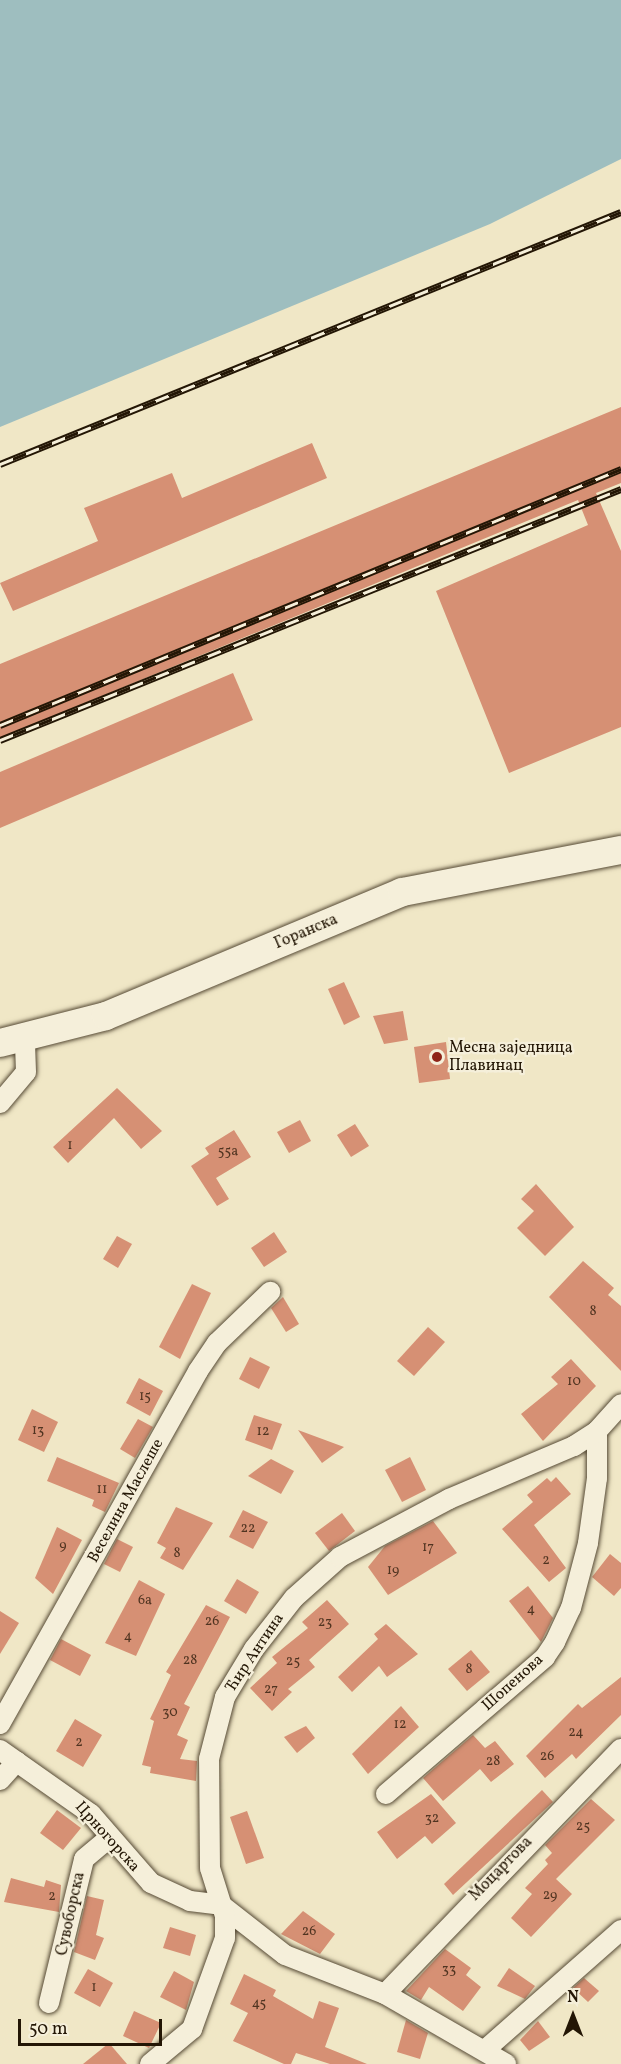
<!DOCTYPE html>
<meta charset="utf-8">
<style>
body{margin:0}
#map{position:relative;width:621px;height:2064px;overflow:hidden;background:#f0e7c6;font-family:Vollkorn,serif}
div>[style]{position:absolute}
.water>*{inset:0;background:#9ebebf}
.building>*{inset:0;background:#d69074}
.roads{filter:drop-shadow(0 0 2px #564a35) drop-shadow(0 0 2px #564a35)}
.street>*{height:20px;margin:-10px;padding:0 10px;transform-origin:10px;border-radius:10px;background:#f5efda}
.secondary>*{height:28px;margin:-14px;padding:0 14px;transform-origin:14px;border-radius:14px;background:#f5efda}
.rail>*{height:7px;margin-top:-3.5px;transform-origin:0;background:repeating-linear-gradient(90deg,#f5efda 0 14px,#231605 0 28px);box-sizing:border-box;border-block:2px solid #231605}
.dots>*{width:16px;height:16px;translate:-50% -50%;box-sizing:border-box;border:3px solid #f5efda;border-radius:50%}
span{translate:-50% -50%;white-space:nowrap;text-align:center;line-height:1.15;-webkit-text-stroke:4.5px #f5efda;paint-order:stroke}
.number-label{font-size:14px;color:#503421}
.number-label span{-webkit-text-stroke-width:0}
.street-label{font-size:16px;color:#231605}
.poi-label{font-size:16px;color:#231605}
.left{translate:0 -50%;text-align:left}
.north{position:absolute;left:543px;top:1986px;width:60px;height:60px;-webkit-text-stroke:4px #f5efda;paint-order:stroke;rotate:0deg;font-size:16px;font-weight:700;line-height:24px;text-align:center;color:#231605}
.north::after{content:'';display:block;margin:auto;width:21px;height:27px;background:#231605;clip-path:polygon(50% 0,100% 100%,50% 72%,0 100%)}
.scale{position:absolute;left:18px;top:2019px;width:144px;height:27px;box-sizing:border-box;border:3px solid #231605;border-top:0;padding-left:8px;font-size:18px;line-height:21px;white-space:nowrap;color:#231605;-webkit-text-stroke:4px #f5efda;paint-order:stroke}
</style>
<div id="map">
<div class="water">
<div style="clip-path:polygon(0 0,621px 0,621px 159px,490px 224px,0 427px)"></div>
</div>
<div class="building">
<div style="clip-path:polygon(621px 407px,621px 483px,596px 493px,621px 551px,621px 727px,509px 773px,436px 591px,588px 525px,578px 500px,0 738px,0 664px)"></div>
<div style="clip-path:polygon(312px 443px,327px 478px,13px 611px,0 583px,98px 541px,84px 508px,172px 473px,182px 498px)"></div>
<div style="clip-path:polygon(233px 673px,253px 720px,0 828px,0 772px)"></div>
<div style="clip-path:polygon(344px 982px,360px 1017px,344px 1025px,328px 989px)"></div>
<div style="clip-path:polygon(403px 1011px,408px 1040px,384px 1044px,373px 1016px)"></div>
<div style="clip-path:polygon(446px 1042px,450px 1079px,419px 1083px,414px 1047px)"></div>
<div style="clip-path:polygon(117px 1088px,162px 1131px,141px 1149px,114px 1118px,68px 1163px,53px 1147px)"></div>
<div style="clip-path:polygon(300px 1120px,311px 1141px,289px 1153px,277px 1132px)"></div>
<div style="clip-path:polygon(355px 1124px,369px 1146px,351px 1157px,337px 1135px)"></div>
<div style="clip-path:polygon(234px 1130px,251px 1157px,216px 1178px,229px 1199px,217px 1206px,191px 1166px,209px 1154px,205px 1148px)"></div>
<div style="clip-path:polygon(536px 1184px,574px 1227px,545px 1256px,517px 1228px,534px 1211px,521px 1199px)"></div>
<div style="clip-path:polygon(274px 1232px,287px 1252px,264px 1267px,251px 1248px)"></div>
<div style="clip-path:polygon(117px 1236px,132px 1244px,118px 1268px,103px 1259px)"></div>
<div style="clip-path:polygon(583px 1261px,614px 1288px,608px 1295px,621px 1306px,621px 1371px,549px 1297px)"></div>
<div style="clip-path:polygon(192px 1284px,211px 1293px,180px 1359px,159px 1347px)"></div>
<div style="clip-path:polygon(283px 1297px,299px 1324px,286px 1332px,271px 1308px)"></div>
<div style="clip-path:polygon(428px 1327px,445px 1342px,414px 1376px,397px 1361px)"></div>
<div style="clip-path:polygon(250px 1357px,270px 1367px,259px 1389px,239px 1379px)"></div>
<div style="clip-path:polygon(571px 1359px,596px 1386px,543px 1441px,521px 1414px,558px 1384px,551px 1377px)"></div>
<div style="clip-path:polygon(139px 1378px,163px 1391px,150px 1416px,126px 1403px)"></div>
<div style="clip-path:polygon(32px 1409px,58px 1422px,44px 1452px,18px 1440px)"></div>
<div style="clip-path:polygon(254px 1415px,282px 1424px,272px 1450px,245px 1440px)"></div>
<div style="clip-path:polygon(138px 1419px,153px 1427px,135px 1458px,120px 1449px)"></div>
<div style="clip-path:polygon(298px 1430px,344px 1447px,322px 1463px)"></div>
<div style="clip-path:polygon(57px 1457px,119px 1483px,105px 1512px,92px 1506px,94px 1500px,47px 1481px)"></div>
<div style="clip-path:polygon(410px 1457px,426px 1490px,402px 1502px,385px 1470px)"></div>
<div style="clip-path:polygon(271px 1459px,294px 1471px,281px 1494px,248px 1476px)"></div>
<div style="clip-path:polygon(556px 1477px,571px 1494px,534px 1525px,566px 1568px,549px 1582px,502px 1529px,533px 1502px,527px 1495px,547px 1478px,551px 1482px)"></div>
<div style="clip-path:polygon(176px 1507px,213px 1523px,183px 1570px,160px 1558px,166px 1548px,157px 1543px)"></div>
<div style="clip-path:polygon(243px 1510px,268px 1522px,253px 1549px,229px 1537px)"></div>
<div style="clip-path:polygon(342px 1513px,355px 1531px,329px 1551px,315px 1533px)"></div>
<div style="clip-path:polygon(433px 1521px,457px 1553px,388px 1595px,368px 1567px,385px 1546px)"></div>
<div style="clip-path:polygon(57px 1527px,82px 1540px,53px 1594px,35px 1578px)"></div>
<div style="clip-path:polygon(117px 1539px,133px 1547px,120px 1572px,104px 1564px)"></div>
<div style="clip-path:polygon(610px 1554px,621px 1563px,621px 1588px,614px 1596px,592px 1577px)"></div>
<div style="clip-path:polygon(237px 1579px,259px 1592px,246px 1614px,224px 1601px)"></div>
<div style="clip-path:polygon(139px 1580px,165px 1594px,136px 1656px,105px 1643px)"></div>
<div style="clip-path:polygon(528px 1586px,553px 1618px,541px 1642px,509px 1601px)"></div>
<div style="clip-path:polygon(327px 1600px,349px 1624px,309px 1660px,315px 1667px,288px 1689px,292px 1692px,272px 1711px,250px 1688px,277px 1663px,272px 1657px,308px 1628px,302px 1622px)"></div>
<div style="clip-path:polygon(206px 1605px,230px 1617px,184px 1704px,190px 1707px,177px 1735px,188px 1740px,180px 1759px,197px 1761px,196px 1781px,150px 1773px,151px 1767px,142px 1765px,154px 1721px,150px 1719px,171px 1675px,166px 1672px)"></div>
<div style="clip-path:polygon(0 1611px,19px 1623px,0 1654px)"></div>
<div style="clip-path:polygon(386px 1624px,418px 1654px,387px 1677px,379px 1666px,352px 1692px,338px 1677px,378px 1639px,374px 1634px)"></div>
<div style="clip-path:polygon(61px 1639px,91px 1655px,80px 1676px,50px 1660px)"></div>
<div style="clip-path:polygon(471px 1650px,490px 1672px,467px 1691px,448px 1669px)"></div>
<div style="clip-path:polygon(621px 1677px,621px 1715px,576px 1759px,572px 1754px,545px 1778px,526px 1756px,578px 1704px,582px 1708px)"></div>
<div style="clip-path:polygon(401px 1706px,419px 1727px,368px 1774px,352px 1754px)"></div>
<div style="clip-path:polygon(75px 1719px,102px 1735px,83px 1767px,56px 1751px)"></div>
<div style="clip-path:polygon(306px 1726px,315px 1738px,297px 1753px,284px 1737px)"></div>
<div style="clip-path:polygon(473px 1735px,485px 1748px,495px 1741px,514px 1764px,491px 1782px,480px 1769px,443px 1801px,423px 1778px)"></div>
<div style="clip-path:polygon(542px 1790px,553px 1802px,453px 1895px,444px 1884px)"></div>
<div style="clip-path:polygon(431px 1794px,456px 1823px,432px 1844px,425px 1836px,397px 1859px,377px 1832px)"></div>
<div style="clip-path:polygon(591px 1799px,615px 1820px,556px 1879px,572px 1894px,531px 1937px,511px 1918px,532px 1894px,525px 1888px,548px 1864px,545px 1860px,552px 1853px,545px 1845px)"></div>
<div style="clip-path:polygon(57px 1810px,81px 1828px,63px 1850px,40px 1833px)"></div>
<div style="clip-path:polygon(247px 1811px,264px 1858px,246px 1864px,230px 1817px)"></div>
<div style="clip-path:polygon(11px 1878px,44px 1887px,46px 1880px,61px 1885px,59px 1912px,4px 1902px)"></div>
<div style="clip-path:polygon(87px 1896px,104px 1900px,96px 1935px,104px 1938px,95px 1960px,74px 1952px)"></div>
<div style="clip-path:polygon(303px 1911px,335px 1934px,320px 1954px,281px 1934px)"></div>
<div style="clip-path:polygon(170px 1927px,196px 1935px,190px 1956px,163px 1948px)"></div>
<div style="clip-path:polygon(445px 1949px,471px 1968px,466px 1975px,481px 1987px,463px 2011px,429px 1987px,421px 2000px,406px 1991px)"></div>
<div style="clip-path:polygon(509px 1968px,535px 1986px,525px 1999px,497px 1986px)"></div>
<div style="clip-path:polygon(88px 1969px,113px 1983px,100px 2007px,74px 1993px)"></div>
<div style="clip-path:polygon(174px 1971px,194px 1982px,186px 2010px,160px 1997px)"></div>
<div style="clip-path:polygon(244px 1974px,276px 1990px,273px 1996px,313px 2019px,319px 2001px,339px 2008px,325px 2047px,367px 2064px,330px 2064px,296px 2053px,291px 2064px,284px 2064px,233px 2041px,248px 2013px,230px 2004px)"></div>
<div style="clip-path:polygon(584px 1978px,599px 1991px,588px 2002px,573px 1988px)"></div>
<div style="clip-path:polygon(134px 2011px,161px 2023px,149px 2048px,123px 2036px)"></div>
<div style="clip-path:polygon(406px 2020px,428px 2033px,420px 2059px,397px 2052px)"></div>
<div style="clip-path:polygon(538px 2021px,550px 2037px,529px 2051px,520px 2040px)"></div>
<div style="clip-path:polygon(109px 2043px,127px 2064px,83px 2064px)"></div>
</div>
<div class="roads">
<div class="street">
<div style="left:0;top:1103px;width:40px;rotate:-50deg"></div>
<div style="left:26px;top:1072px;width:34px;rotate:-92deg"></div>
<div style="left:0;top:1724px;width:405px;rotate:-60.7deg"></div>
<div style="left:198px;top:1371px;width:34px;rotate:-56deg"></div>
<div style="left:217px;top:1343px;width:74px;rotate:-43.9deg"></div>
<div style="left:0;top:1750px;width:111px;rotate:35.1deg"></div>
<div style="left:91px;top:1814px;width:91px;rotate:49deg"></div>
<div style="left:151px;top:1883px;width:43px;rotate:24.8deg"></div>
<div style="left:190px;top:1901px;width:31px;rotate:7deg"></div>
<div style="left:221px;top:1905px;width:81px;rotate:38deg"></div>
<div style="left:285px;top:1955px;width:107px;rotate:21.3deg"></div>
<div style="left:385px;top:1994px;width:140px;rotate:30deg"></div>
<div style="left:0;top:1780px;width:25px;rotate:-48deg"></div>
<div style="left:386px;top:1794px;width:210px;rotate:-40.7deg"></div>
<div style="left:545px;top:1657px;width:18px;rotate:-56deg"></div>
<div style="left:555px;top:1642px;width:38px;rotate:-65deg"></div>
<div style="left:571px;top:1608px;width:67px;rotate:-75.3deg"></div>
<div style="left:588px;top:1543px;width:66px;rotate:-82.1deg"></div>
<div style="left:597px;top:1478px;width:47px;rotate:-90deg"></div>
<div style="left:385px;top:1994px;width:340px;rotate:-46.1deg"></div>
<div style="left:49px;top:2003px;width:148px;rotate:-76.3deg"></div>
<div style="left:84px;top:1859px;width:34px;rotate:-40deg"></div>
<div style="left:486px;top:2049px;width:180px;rotate:-41.4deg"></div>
<div style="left:150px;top:2064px;width:55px;rotate:-39.8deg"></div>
<div style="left:192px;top:2029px;width:97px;rotate:-70.1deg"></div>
<div style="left:225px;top:1938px;width:22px;rotate:-90deg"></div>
<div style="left:225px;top:1916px;width:50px;rotate:-107.4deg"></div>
<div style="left:210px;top:1868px;width:109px;rotate:-90.5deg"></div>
<div style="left:209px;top:1759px;width:64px;rotate:-75.5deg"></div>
<div style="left:225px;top:1697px;width:56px;rotate:-58.9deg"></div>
<div style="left:254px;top:1649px;width:65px;rotate:-51.9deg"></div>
<div style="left:294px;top:1598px;width:62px;rotate:-41.7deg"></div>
<div style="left:340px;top:1557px;width:123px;rotate:-28deg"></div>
<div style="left:449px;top:1499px;width:136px;rotate:-23deg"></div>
<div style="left:574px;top:1446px;width:27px;rotate:-33deg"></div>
<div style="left:597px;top:1431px;width:36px;rotate:-48deg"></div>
</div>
<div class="secondary">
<div style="left:0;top:1043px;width:109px;rotate:-14.3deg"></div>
<div style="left:106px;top:1016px;width:321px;rotate:-22.7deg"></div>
<div style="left:402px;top:892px;width:223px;rotate:-10.9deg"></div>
</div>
</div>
<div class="rail">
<div style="left:0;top:464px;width:670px;rotate:-22.09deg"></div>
<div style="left:0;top:725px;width:672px;rotate:-22.4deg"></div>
<div style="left:0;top:740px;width:670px;rotate:-22.01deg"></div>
</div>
<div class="dots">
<div style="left:437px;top:1057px;background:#8f2418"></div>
</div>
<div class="number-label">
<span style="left:70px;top:1146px">1</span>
<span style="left:228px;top:1152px">55a</span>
<span style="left:593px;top:1312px">8</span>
<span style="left:574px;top:1382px">10</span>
<span style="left:145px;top:1397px">15</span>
<span style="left:38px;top:1431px">13</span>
<span style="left:263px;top:1432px">12</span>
<span style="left:102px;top:1490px">11</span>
<span style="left:248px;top:1529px">22</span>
<span style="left:63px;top:1546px">9</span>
<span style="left:428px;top:1548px">17</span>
<span style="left:177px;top:1554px">8</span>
<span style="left:546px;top:1561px">2</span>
<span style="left:393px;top:1571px">19</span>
<span style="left:145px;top:1601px">6a</span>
<span style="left:531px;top:1610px">4</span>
<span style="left:212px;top:1622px">26</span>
<span style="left:325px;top:1623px">23</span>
<span style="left:128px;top:1637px">4</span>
<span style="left:190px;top:1661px">28</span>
<span style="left:293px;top:1662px">25</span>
<span style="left:469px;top:1670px">8</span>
<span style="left:271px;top:1690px">27</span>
<span style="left:170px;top:1713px">30</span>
<span style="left:400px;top:1725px">12</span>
<span style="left:576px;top:1733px">24</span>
<span style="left:79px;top:1743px">2</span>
<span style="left:547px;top:1757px">26</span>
<span style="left:493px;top:1762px">28</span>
<span style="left:432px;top:1819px">32</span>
<span style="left:583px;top:1827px">25</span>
<span style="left:550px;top:1896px">29</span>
<span style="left:52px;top:1897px">2</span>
<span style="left:309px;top:1932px">26</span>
<span style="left:449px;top:1970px">33</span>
<span style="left:94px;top:1988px">1</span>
<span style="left:259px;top:2004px">45</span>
</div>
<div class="street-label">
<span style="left:306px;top:932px;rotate:-23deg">Горанска</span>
<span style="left:126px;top:1501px;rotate:-61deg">Веселина Маслеше</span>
<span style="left:255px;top:1653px;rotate:-56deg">Ћир Антина</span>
<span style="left:513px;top:1683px;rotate:-42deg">Шопенова</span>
<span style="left:107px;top:1837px;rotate:48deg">Црногорска</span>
<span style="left:501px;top:1869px;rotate:-46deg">Моцартова</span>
<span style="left:71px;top:1914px;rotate:-78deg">Сувоборска</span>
</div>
<div class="poi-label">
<span class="left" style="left:449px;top:1057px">Месна заједница<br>Плавинац</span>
</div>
<div class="north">N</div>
<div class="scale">50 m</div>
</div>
